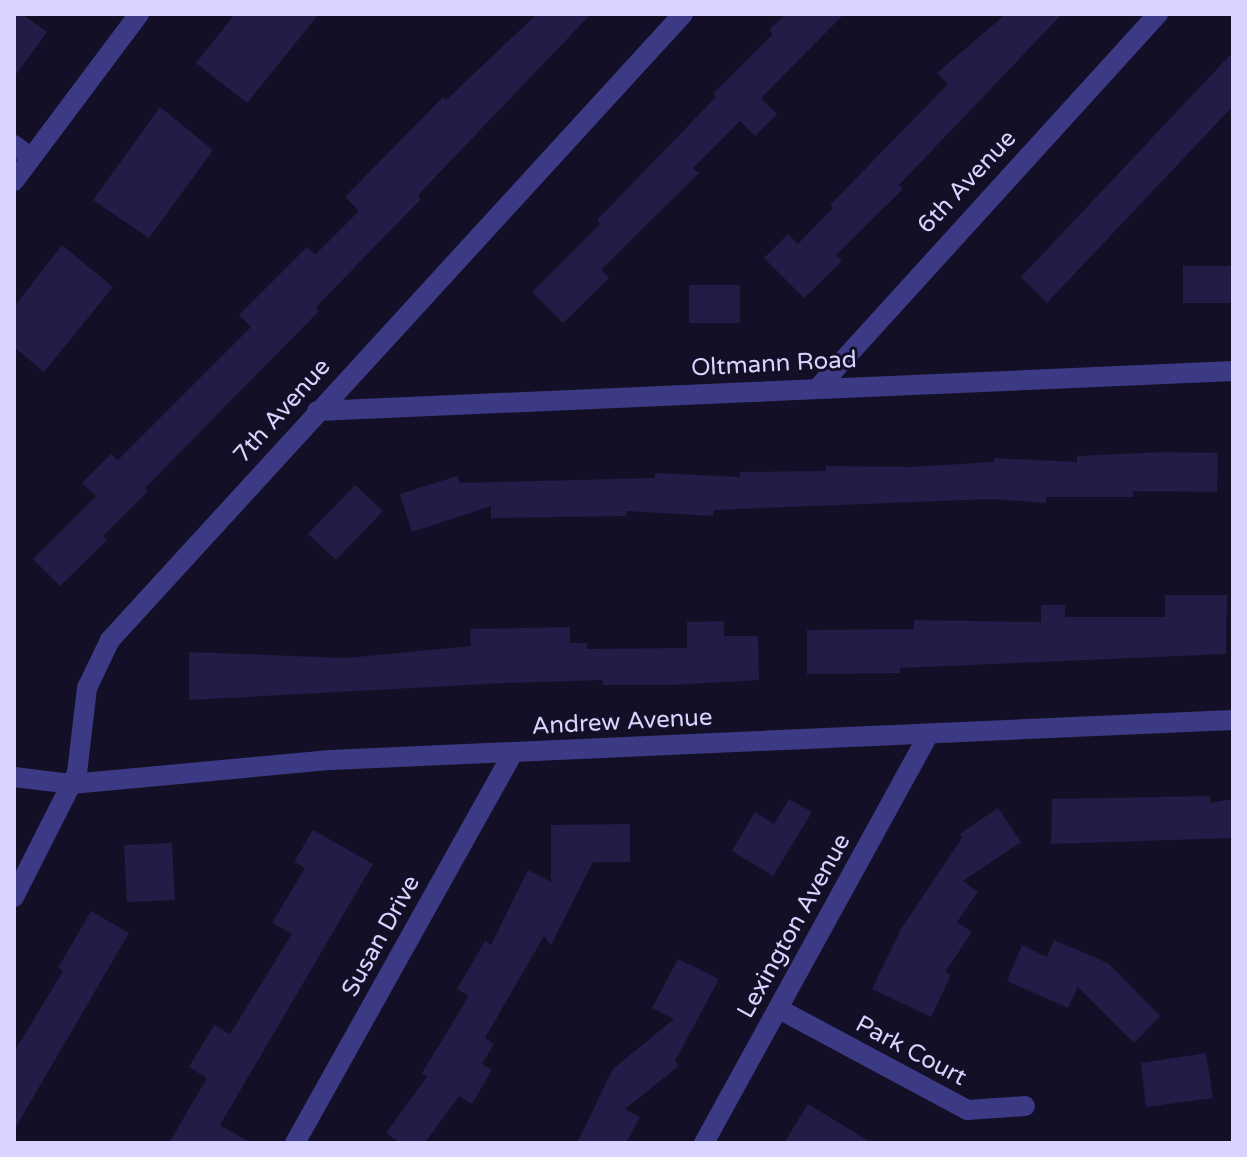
<!DOCTYPE html>
<style>
body{margin:0}
#map{position:relative;width:1247px;height:1157px;overflow:hidden;background:#130f26;font-family:"Varela Round",sans-serif}
div>[style]{position:absolute}
.building>*{inset:0;background:#241b47}
.street>*{height:20px;margin:-10px;padding:0 10px;transform-origin:10px;border-radius:10px;background:#3d3a85}
span{translate:-50% -50%;white-space:nowrap;text-align:center;line-height:1.15;-webkit-text-stroke:6px #130f26;paint-order:stroke}
.street-label{font-size:24px;color:#d9d4ff}
.frame{position:absolute;inset:0;border:16px solid #d9d4ff;pointer-events:none}
</style>
<div id="map">
<div class="building">
<div style="clip-path:polygon(14px 14px,22px 14px,47px 32px,14px 77px)"></div>
<div style="clip-path:polygon(235px 14px,319px 14px,247px 103px,196px 63px)"></div>
<div style="clip-path:polygon(537px 14px,591px 14px,418px 195px,421px 199px,316px 307px,319px 311px,145px 488px,148px 491px,103px 536px,107px 540px,60px 586px,33px 559px,96px 496px,82px 483px,111px 454px,118px 460px,251px 327px,239px 315px,307px 247px,315px 255px,359px 211px,345px 197px,443px 97px,446px 100px)"></div>
<div style="clip-path:polygon(786px 14px,844px 14px,761px 98px,777px 114px,755px 136px,740px 121px,693px 168px,699px 173px,601px 270px,609px 278px,563px 323px,532px 292px,600px 224px,597px 220px,716px 97px,713px 94px,773px 34px,769px 30px)"></div>
<div style="clip-path:polygon(1006px 14px,1062px 14px,899px 185px,903px 189px,836px 255px,842px 261px,804px 298px,764px 258px,788px 234px,798px 244px,833px 208px,830px 205px,948px 84px,937px 73px)"></div>
<div style="clip-path:polygon(1233px 52px,1233px 106px,1047px 303px,1021px 277px)"></div>
<div style="clip-path:polygon(160px 107px,213px 150px,149px 238px,93px 200px)"></div>
<div style="clip-path:polygon(62px 245px,113px 287px,44px 372px,14px 347px,14px 307px)"></div>
<div style="clip-path:polygon(1183px 266px,1233px 266px,1233px 303px,1183px 303px)"></div>
<div style="clip-path:polygon(689px 285px,740px 285px,740px 323px,689px 323px)"></div>
<div style="clip-path:polygon(1163px 452px,1218px 453px,1217px 492px,1133px 491px,1133px 497px,1046px 497px,1046px 503px,992px 499px,714px 510px,713px 516px,627px 511px,626px 516px,491px 518px,491px 506px,412px 532px,400px 494px,457px 476px,460px 483px,655px 478px,655px 473px,740px 477px,740px 472px,826px 471px,826px 466px,910px 467px,994px 462px,994px 458px,1077px 462px,1077px 456px)"></div>
<div style="clip-path:polygon(355px 485px,383px 511px,336px 560px,308px 534px)"></div>
<div style="clip-path:polygon(1165px 595px,1227px 595px,1226px 654px,900px 668px,900px 673px,807px 674px,807px 630px,914px 629px,914px 620px,1041px 622px,1041px 605px,1065px 605px,1065px 617px,1165px 617px)"></div>
<div style="clip-path:polygon(724px 621px,724px 636px,758px 636px,759px 680px,673px 685px,603px 685px,603px 680px,505px 683px,189px 700px,189px 652px,346px 658px,471px 646px,470px 629px,570px 627px,570px 643px,587px 643px,587px 649px,687px 648px,687px 622px)"></div>
<div style="clip-path:polygon(1210px 796px,1210px 803px,1233px 799px,1233px 838px,1051px 844px,1052px 799px)"></div>
<div style="clip-path:polygon(789px 799px,812px 812px,773px 876px,732px 851px,755px 812px,774px 824px)"></div>
<div style="clip-path:polygon(998px 808px,1021px 842px,963px 881px,978px 892px,957px 922px,972px 932px,945px 972px,951px 975px,931px 1017px,872px 989px,901px 929px,962px 838px,960px 834px)"></div>
<div style="clip-path:polygon(630px 824px,630px 862px,593px 862px,551px 945px,544px 936px,485px 1038px,494px 1044px,482px 1064px,492px 1070px,472px 1104px,459px 1096px,425px 1143px,400px 1143px,386px 1133px,427px 1077px,422px 1073px,469px 996px,457px 989px,485px 941px,491px 945px,528px 870px,551px 882px,551px 825px)"></div>
<div style="clip-path:polygon(313px 830px,373px 864px,220px 1125px,251px 1143px,169px 1143px,207px 1078px,189px 1067px,214px 1025px,230px 1034px,292px 934px,272px 923px,305px 868px,294px 862px)"></div>
<div style="clip-path:polygon(172px 843px,175px 900px,127px 902px,124px 845px)"></div>
<div style="clip-path:polygon(91px 911px,129px 933px,14px 1130px,14px 1052px,63px 971px,58px 968px)"></div>
<div style="clip-path:polygon(1054px 940px,1108px 963px,1160px 1016px,1134px 1043px,1078px 987px,1068px 1008px,1007px 981px,1022px 945px,1047px 957px)"></div>
<div style="clip-path:polygon(678px 959px,719px 979px,675px 1061px,679px 1066px,625px 1109px,640px 1117px,626px 1143px,577px 1143px,613px 1069px,674px 1019px,652px 1008px)"></div>
<div style="clip-path:polygon(1206px 1053px,1213px 1098px,1146px 1107px,1141px 1063px)"></div>
<div style="clip-path:polygon(808px 1104px,872px 1143px,784px 1143px)"></div>
</div>
<div class="street">
<div style="left:14px;top:145px;width:21px;rotate:37deg"></div>
<div style="left:14px;top:181px;width:209px;rotate:-53.2deg"></div>
<div style="left:817px;top:389px;width:507px;rotate:-47.72deg"></div>
<div style="left:317px;top:411px;width:917px;rotate:-2.5deg"></div>
<div style="left:14px;top:777px;width:57px;rotate:7deg"></div>
<div style="left:71px;top:784px;width:261px;rotate:-5.3deg"></div>
<div style="left:331px;top:760px;width:903px;rotate:-2.54deg"></div>
<div style="left:14px;top:897px;width:139px;rotate:-63.1deg"></div>
<div style="left:77px;top:773px;width:86px;rotate:-83.3deg"></div>
<div style="left:87px;top:688px;width:53px;rotate:-64.4deg"></div>
<div style="left:110px;top:640px;width:849px;rotate:-47.53deg"></div>
<div style="left:779px;top:1009px;width:213px;rotate:28.2deg"></div>
<div style="left:967px;top:1110px;width:58px;rotate:-3.9deg"></div>
<div style="left:295px;top:1143px;width:445px;rotate:-60.8deg"></div>
<div style="left:704px;top:1143px;width:467px;rotate:-61.2deg"></div>
</div>
<div class="street-label">
<span style="left:967px;top:182px;rotate:-47deg">6th Avenue</span>
<span style="left:774px;top:364px;rotate:-3deg">Oltmann Road</span>
<span style="left:282px;top:411px;rotate:-48deg">7th Avenue</span>
<span style="left:622px;top:722px;rotate:-3deg">Andrew Avenue</span>
<span style="left:794px;top:926px;rotate:-61deg">Lexington Avenue</span>
<span style="left:381px;top:936px;rotate:-61deg">Susan Drive</span>
<span style="left:911px;top:1051px;rotate:28deg">Park Court</span>
</div>
<div class="frame"></div>
</div>
